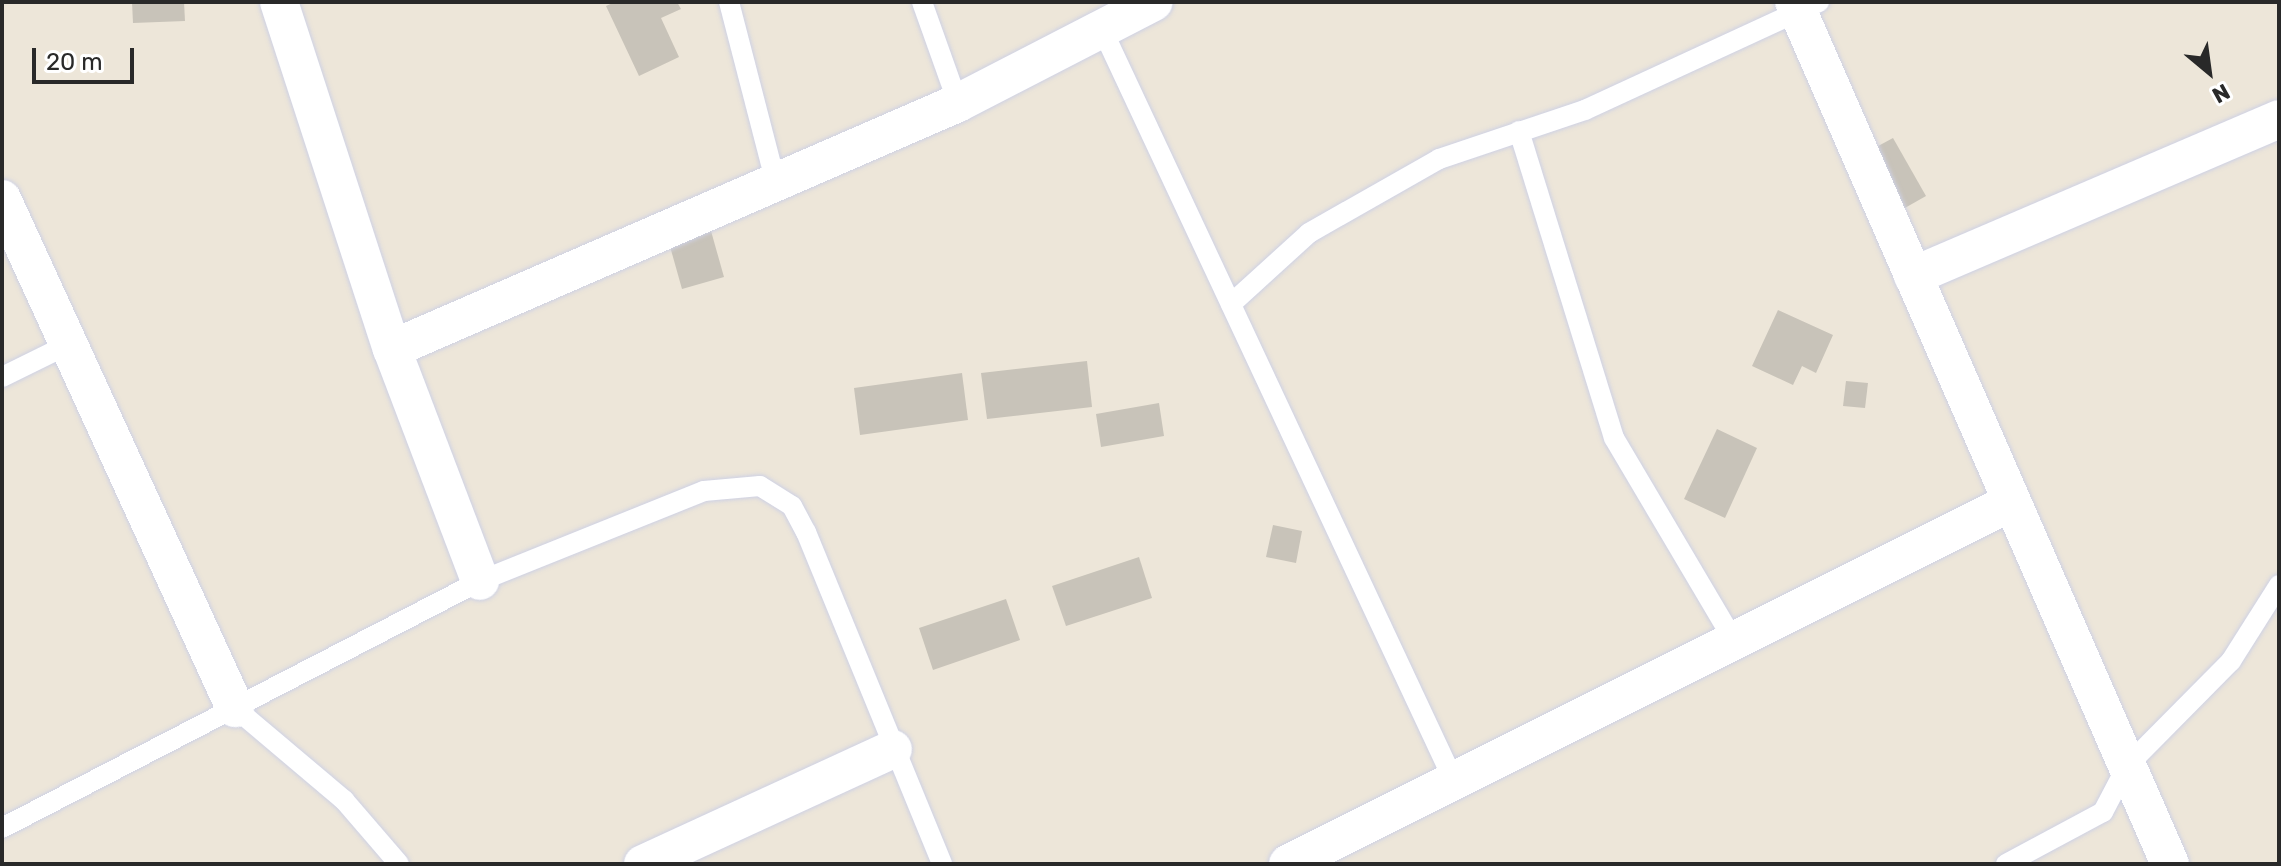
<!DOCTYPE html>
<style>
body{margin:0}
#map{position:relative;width:2281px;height:866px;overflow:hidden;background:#ede6d9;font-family:Rubik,sans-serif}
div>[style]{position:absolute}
.building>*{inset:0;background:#c8c3b9}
.roads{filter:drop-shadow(0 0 2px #ced1e4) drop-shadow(0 0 2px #ced1e4)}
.service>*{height:20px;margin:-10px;padding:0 10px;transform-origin:10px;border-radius:10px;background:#fff}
.minor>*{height:38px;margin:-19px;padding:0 19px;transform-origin:19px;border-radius:19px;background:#fff}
span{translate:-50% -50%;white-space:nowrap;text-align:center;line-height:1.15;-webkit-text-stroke:7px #fff;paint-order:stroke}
.frame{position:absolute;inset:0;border:4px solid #292929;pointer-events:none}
.north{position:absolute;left:2169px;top:32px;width:80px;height:80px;-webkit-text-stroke:6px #fff;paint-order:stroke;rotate:151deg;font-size:22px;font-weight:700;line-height:32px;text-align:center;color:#292929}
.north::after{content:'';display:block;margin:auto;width:28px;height:36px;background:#292929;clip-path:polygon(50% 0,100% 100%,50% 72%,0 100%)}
.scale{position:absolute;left:32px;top:48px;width:102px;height:36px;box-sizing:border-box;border:4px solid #292929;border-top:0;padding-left:10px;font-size:24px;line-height:28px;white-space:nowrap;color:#292929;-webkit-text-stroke:6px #fff;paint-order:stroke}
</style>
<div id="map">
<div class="building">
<div style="clip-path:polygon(132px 2px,184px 2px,185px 21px,133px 23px)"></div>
<div style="clip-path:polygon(615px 2px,677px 2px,681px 9px,661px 18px,679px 57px,639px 76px,606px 6px)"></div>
<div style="clip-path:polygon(1893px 138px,1926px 196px,1889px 217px,1856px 158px)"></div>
<div style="clip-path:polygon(702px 199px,724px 277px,682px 289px,660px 211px)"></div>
<div style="clip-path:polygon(1778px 310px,1833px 335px,1816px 373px,1802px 366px,1793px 385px,1752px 366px)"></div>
<div style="clip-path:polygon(1087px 361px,1092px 407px,987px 419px,981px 373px)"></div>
<div style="clip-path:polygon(962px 373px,968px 420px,860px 435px,854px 388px)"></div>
<div style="clip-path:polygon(1846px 381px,1868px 383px,1865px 408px,1843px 406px)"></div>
<div style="clip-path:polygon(1159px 403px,1164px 436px,1101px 447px,1096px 414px)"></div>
<div style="clip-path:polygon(1717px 429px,1757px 448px,1725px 518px,1684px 499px)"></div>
<div style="clip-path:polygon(1273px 525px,1302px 531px,1296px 563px,1266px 557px)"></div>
<div style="clip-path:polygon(1139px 557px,1152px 598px,1066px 626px,1052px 586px)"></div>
<div style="clip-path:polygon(1006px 599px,1020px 640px,933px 670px,919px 628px)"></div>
</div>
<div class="roads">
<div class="service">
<div style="left:729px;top:2px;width:184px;rotate:75.5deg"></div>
<div style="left:922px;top:2px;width:107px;rotate:70.4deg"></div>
<div style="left:1102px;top:29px;width:830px;rotate:64.92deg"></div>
<div style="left:1519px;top:131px;width:321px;rotate:72.8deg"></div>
<div style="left:1614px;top:438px;width:236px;rotate:59.4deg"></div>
<div style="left:1231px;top:304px;width:105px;rotate:-42.3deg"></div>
<div style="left:1309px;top:233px;width:150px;rotate:-29.6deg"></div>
<div style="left:1439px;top:159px;width:154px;rotate:-18.6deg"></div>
<div style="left:1585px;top:110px;width:258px;rotate:-24.8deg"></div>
<div style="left:2px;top:377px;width:75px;rotate:-26.2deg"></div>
<div style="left:235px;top:708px;width:143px;rotate:40.2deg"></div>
<div style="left:344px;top:800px;width:84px;rotate:49.3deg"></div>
<div style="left:2px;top:828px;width:538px;rotate:-27.33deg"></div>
<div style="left:480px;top:581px;width:241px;rotate:-21.9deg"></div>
<div style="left:704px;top:491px;width:56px;rotate:-5.1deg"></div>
<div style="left:760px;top:486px;width:38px;rotate:32deg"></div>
<div style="left:792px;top:506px;width:30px;rotate:62deg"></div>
<div style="left:806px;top:532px;width:359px;rotate:67.7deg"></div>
<div style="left:2006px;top:864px;width:110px;rotate:-28.2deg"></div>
<div style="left:2103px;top:812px;width:52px;rotate:-62.4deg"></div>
<div style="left:2127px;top:766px;width:148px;rotate:-45.3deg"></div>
<div style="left:2231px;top:661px;width:90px;rotate:-57.7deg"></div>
</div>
<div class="minor">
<div style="left:279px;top:2px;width:365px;rotate:72deg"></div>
<div style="left:392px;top:349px;width:248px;rotate:69.2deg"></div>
<div style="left:1794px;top:2px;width:940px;rotate:66.43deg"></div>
<div style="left:2px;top:199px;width:560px;rotate:65.4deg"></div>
<div style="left:1913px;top:276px;width:398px;rotate:-23.2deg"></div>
<div style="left:392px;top:349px;width:617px;rotate:-23.49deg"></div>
<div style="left:958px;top:103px;width:220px;rotate:-27.3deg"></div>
<div style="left:643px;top:864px;width:275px;rotate:-24.7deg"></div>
<div style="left:1288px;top:864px;width:809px;rotate:-26.57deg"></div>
</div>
</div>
<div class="frame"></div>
<div class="north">N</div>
<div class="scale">20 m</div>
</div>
